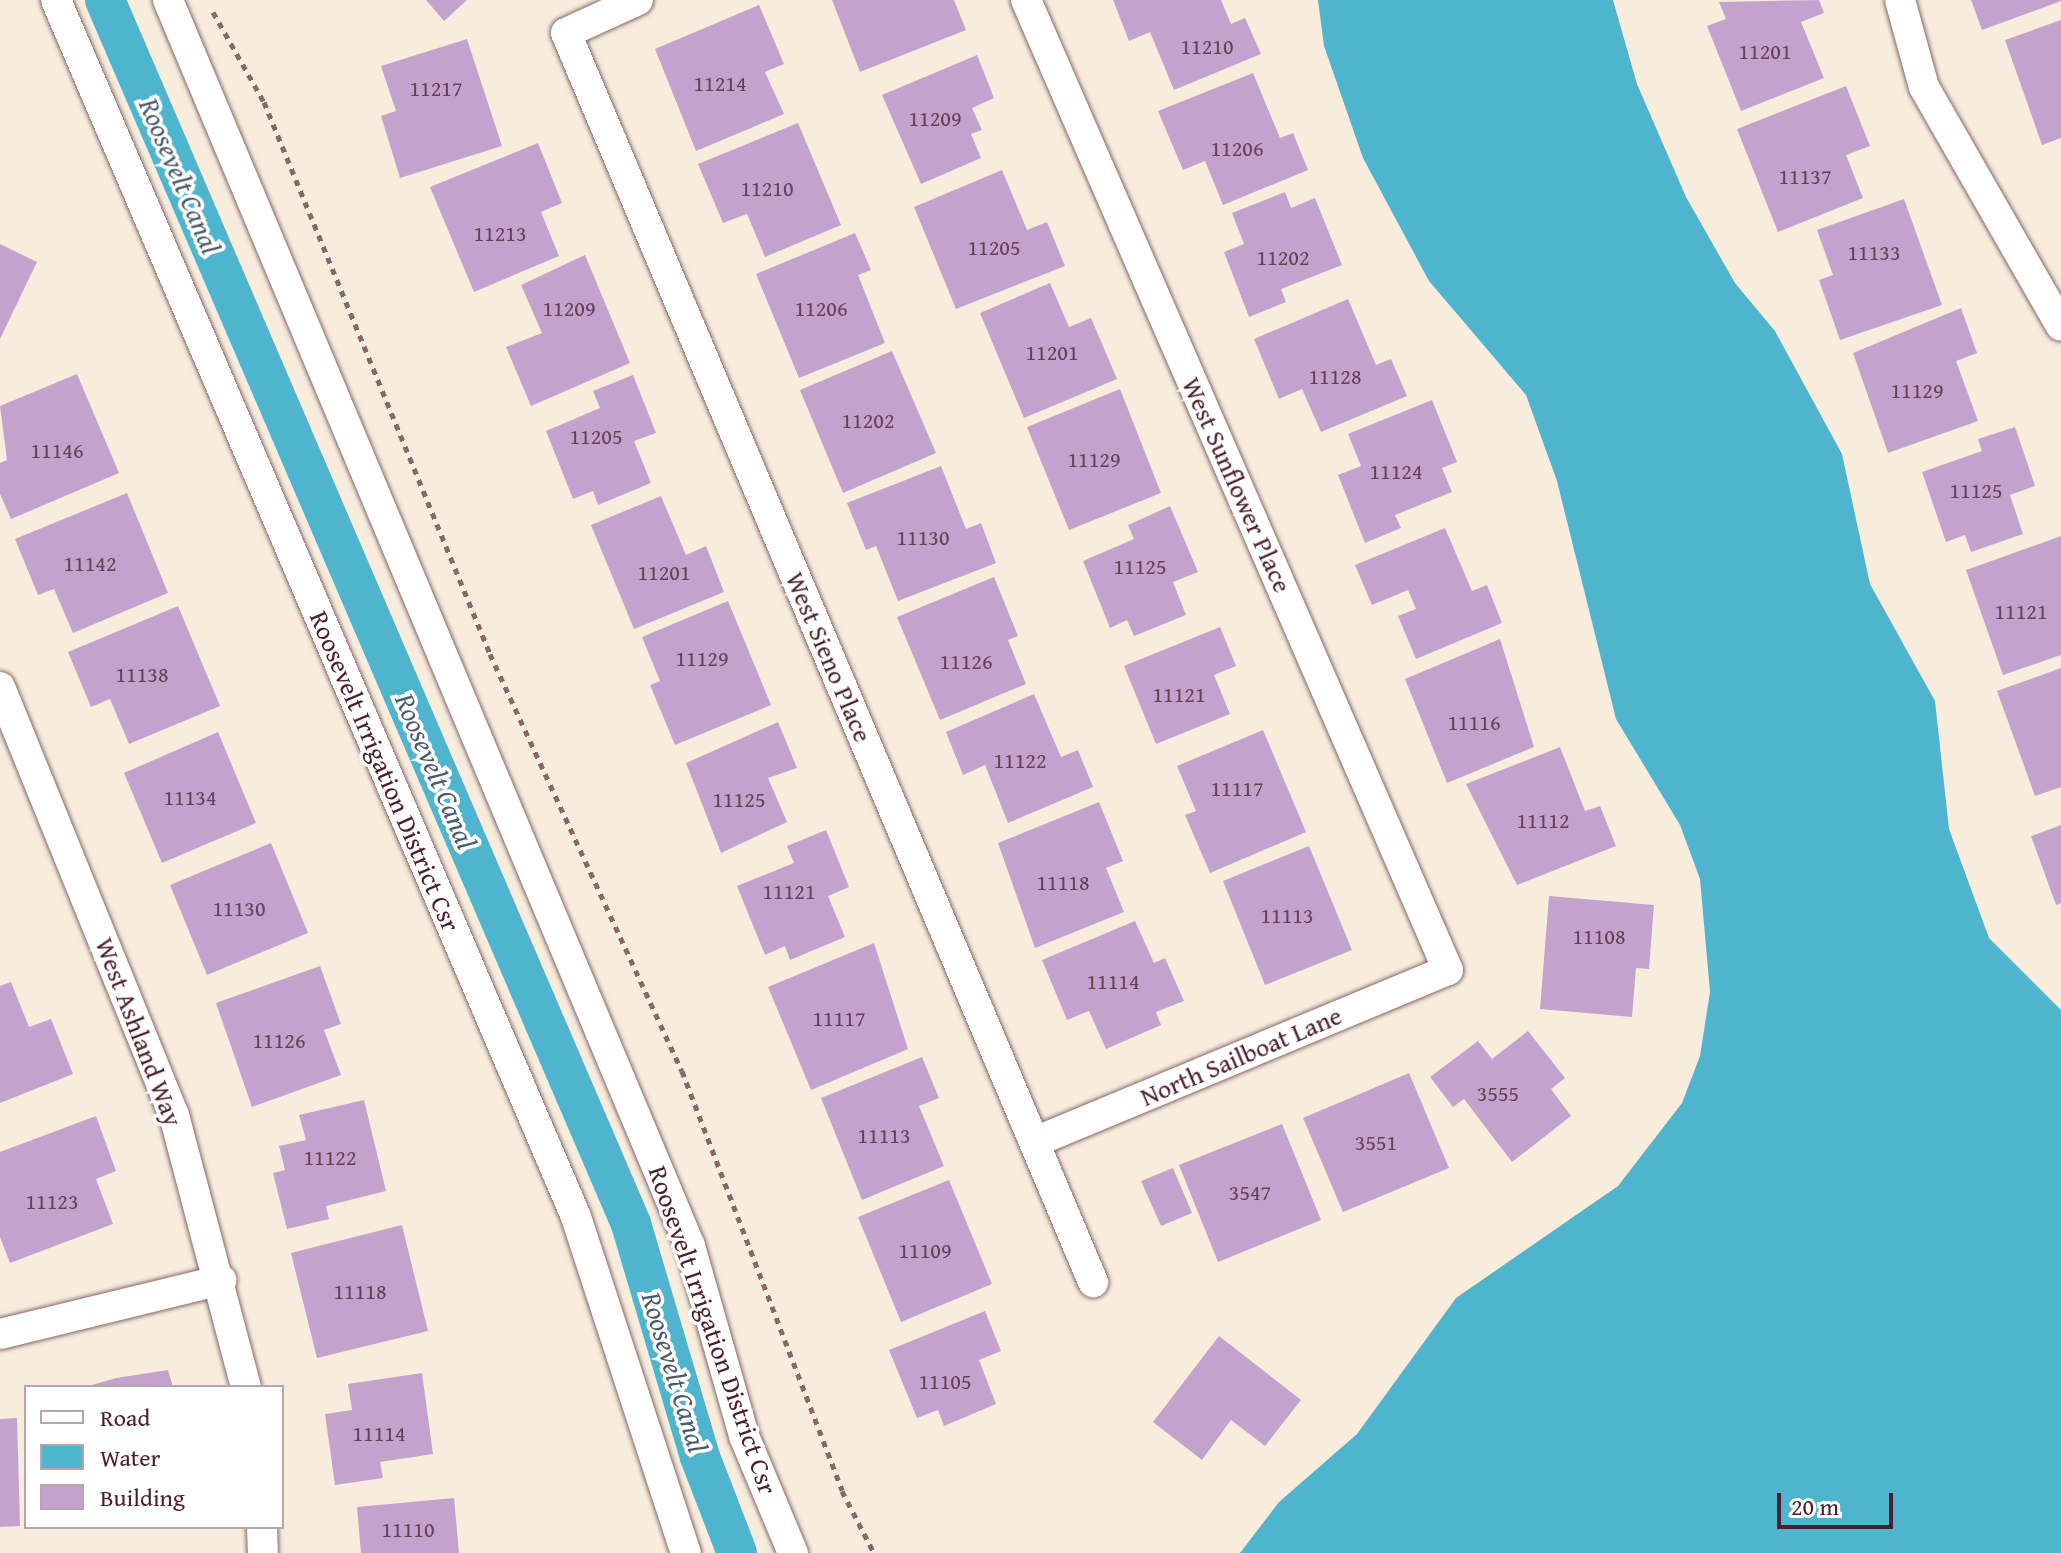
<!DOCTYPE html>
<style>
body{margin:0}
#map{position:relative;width:2061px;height:1553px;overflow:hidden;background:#f8eddd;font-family:"Gentium Book Plus",serif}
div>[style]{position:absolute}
.water>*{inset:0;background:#4fb4ce}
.canal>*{height:40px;margin:-20px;padding:0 20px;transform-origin:20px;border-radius:20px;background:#4fb4ce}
.building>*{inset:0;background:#c3a3ce}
.path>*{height:5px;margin-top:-2.5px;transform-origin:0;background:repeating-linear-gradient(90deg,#876769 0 6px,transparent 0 12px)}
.roads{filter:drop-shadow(0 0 2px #876769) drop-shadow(0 0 2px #876769)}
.minor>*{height:30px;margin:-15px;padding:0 15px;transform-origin:15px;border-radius:15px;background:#fff}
span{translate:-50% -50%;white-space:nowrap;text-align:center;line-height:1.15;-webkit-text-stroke:7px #fff;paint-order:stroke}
.number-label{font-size:22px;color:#684054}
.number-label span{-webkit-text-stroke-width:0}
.street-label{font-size:26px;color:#4a1f2b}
.water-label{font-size:28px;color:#4c5b6c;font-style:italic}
.legend{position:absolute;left:24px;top:1385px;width:260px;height:144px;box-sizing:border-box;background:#fff;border:2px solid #b7a5aa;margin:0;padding:10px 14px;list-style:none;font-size:24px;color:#4a1f2b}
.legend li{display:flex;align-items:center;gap:16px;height:40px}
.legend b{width:40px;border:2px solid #b7a5aa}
.scale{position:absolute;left:1777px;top:1493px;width:116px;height:36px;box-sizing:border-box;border:4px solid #4a1f2b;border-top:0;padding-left:10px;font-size:24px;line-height:28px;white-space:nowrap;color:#4a1f2b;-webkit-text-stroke:6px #fff;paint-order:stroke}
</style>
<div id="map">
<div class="water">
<div style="clip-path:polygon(1318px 0,1613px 0,1637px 84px,1686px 197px,1735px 283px,1775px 331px,1842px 454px,1870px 584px,1935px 701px,1949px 829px,1989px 938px,2061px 1010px,2061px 1553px,1240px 1553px,1279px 1502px,1357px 1434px,1456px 1298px,1618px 1186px,1682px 1103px,1700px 1056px,1710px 992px,1700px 879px,1680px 825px,1616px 719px,1557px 481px,1526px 395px,1429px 281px,1363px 158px,1324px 46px)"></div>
</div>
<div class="canal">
<div style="left:105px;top:0;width:1332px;rotate:66.74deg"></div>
<div style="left:631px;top:1224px;width:243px;rotate:73.5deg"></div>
<div style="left:700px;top:1457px;width:103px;rotate:68.9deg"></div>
</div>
<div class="building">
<div style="clip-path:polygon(426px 0,467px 0,444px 21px)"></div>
<div style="clip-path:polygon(832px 0,954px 0,966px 30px,860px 72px)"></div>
<div style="clip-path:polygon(1113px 0,1221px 0,1231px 24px,1245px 18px,1261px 54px,1174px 90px,1150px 32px,1129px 41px)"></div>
<div style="clip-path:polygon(1819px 0,1824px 13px,1801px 22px,1824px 78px,1741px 111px,1707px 26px,1726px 19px,1719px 2px)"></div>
<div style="clip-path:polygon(1971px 0,2061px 0,2061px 1px,1982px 30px)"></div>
<div style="clip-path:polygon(759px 5px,784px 64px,765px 72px,784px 114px,696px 151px,655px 49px)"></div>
<div style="clip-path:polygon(2061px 20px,2061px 138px,2042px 145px,2005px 40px)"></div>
<div style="clip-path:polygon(467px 39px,502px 146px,400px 178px,381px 116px,396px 111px,381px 66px)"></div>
<div style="clip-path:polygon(977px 55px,994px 98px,972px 108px,982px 130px,971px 134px,981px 158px,921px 184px,882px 95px)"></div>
<div style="clip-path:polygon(1253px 73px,1280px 138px,1293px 133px,1308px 170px,1223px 205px,1205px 161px,1183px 170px,1158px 111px)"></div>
<div style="clip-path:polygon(1846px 86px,1870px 146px,1846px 155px,1863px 198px,1778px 232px,1737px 129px)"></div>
<div style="clip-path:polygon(798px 123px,841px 225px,765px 257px,747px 214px,723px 223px,698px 164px)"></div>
<div style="clip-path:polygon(538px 143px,562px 203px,541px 212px,559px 256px,474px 292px,430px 187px)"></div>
<div style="clip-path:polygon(1002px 170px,1027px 230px,1047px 222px,1065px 266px,956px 309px,914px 207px)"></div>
<div style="clip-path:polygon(1285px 192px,1291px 208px,1315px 198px,1342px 265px,1281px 289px,1286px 302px,1249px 317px,1224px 252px,1244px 244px,1232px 213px)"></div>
<div style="clip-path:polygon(1904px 199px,1942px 305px,1840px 340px,1819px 280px,1833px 275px,1817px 230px)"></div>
<div style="clip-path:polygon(855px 233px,871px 270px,858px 275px,885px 343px,799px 378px,756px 274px)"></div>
<div style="clip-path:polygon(0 244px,37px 262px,0 339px)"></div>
<div style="clip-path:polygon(585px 255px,630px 363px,531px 406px,506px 347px,542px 333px,521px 285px)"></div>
<div style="clip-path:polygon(1050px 283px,1069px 327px,1091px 318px,1117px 379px,1024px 418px,980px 313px)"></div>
<div style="clip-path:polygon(1348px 299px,1376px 365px,1391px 359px,1407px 396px,1321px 432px,1302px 389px,1279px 399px,1254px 339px)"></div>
<div style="clip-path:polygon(1961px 308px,1977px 353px,1956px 361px,1978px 421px,1888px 453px,1853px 353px)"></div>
<div style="clip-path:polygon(892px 351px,936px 453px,843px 493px,800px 390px)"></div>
<div style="clip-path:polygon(77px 374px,119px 473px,11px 519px,0 494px,0 463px,7px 460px,0 406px)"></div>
<div style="clip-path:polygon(633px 375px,656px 433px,634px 441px,651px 483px,598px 505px,593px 491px,573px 499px,546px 431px,600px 408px,593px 391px)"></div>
<div style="clip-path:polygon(1120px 389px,1161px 493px,1069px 530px,1027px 427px)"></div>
<div style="clip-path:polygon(1432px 400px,1457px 462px,1442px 468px,1452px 492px,1395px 515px,1401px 528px,1365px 543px,1338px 475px,1361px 466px,1348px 434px)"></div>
<div style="clip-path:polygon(2015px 427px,2035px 486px,2010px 495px,2023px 534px,1971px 552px,1965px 535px,1946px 542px,1922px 472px,1982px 451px,1978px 439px)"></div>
<div style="clip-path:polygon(941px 466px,966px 529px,981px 523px,996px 563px,898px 601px,876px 546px,866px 550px,847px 503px)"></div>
<div style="clip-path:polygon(127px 493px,168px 593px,73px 633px,54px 589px,38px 595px,15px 539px)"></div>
<div style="clip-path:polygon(661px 496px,686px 555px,706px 546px,724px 592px,634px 629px,591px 525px)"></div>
<div style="clip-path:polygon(1170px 506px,1198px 572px,1173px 582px,1186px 615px,1134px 636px,1127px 620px,1110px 628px,1083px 561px,1134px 539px,1128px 525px)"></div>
<div style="clip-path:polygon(1445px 528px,1472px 591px,1487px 585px,1502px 623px,1416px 659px,1398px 616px,1416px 609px,1408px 590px,1372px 605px,1355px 565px)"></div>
<div style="clip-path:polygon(2061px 536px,2061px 655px,2003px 675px,1966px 570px)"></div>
<div style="clip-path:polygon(994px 577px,1018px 636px,1008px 640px,1026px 684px,940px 720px,897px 617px)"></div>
<div style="clip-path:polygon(728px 601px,771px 705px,675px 745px,650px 685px,660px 681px,642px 637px)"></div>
<div style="clip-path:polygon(178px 606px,220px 706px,129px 744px,110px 699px,91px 707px,68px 652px)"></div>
<div style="clip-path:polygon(1220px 627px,1236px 666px,1214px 675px,1230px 714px,1156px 744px,1124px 666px)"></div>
<div style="clip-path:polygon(1500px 639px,1534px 747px,1447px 783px,1405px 679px)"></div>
<div style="clip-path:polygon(2061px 668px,2061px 787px,2035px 796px,1997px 691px)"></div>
<div style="clip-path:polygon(1034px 694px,1061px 757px,1078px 750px,1093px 787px,1008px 823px,985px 765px,963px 775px,946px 732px)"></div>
<div style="clip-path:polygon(778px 722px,797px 768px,768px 778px,787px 822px,721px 853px,686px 763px)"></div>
<div style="clip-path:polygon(1263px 730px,1306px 832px,1210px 873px,1185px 815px,1196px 811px,1177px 766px)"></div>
<div style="clip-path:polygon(218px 732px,256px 823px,162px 863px,124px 773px)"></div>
<div style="clip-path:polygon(1560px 747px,1585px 811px,1600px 806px,1616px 846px,1517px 885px,1466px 784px)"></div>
<div style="clip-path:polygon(1099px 802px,1123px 861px,1106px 868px,1124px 912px,1035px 948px,998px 843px)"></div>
<div style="clip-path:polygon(2061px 825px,2061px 903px,2056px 905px,2031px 836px)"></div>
<div style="clip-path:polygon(826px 830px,849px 887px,828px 896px,845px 937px,790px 960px,785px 946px,765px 955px,737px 886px,794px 863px,787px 846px)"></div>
<div style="clip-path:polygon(271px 843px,308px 933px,207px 975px,170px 885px)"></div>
<div style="clip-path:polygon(1309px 846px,1352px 950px,1265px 985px,1223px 881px)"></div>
<div style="clip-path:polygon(1549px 896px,1654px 905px,1649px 969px,1636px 968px,1632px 1017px,1540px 1009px)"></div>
<div style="clip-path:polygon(1135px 921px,1154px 963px,1165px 958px,1184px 1001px,1156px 1012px,1161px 1025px,1106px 1049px,1089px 1011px,1067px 1020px,1042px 960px)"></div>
<div style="clip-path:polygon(874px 943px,908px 1049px,811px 1090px,768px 987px)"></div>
<div style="clip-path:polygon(320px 966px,341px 1024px,324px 1030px,341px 1075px,252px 1107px,216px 1003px)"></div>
<div style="clip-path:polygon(11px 982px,29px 1027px,51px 1019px,73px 1074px,0 1103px,0 986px)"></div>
<div style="clip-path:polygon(1528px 1031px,1565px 1078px,1551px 1089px,1571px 1116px,1512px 1162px,1464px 1099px,1453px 1107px,1430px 1077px,1478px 1041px,1492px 1059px)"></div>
<div style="clip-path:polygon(922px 1057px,939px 1098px,919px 1106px,944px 1166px,862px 1200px,821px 1098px)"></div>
<div style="clip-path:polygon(1409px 1073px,1449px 1168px,1343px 1212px,1303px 1118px)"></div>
<div style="clip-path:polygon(364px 1100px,386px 1191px,326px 1206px,329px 1219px,287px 1229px,273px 1173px,285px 1170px,279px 1146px,306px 1140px,299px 1115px)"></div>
<div style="clip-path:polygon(96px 1116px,116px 1171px,96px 1179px,113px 1224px,10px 1263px,0 1237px,0 1152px)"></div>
<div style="clip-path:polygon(1282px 1124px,1321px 1220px,1218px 1262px,1179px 1165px)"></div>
<div style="clip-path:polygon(1173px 1168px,1192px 1213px,1161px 1226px,1141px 1181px)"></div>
<div style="clip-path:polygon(949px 1180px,992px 1284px,901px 1322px,858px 1217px)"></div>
<div style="clip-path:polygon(402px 1225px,428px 1331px,317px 1358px,291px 1253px)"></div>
<div style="clip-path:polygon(985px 1311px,1001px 1351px,979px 1360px,996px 1404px,944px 1426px,938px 1410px,917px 1418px,889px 1350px)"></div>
<div style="clip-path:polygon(1219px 1336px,1301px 1400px,1265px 1446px,1231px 1420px,1202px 1460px,1153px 1422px)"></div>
<div style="clip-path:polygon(168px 1370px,173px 1387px,85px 1387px,116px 1378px)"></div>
<div style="clip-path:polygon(422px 1373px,433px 1454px,380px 1462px,383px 1478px,335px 1485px,325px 1414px,352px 1410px,348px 1384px)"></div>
<div style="clip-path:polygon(17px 1418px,20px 1526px,0 1527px,0 1419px)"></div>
<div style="clip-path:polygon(454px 1498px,459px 1553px,361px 1553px,357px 1507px)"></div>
</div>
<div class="path">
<div style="left:213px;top:12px;width:103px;rotate:60.5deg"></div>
<div style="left:264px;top:102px;width:596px;rotate:67.73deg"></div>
<div style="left:490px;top:654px;width:459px;rotate:65.3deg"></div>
<div style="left:682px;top:1071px;width:449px;rotate:69.1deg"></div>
<div style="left:842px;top:1491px;width:70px;rotate:62.7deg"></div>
</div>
<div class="roads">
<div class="minor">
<div style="left:56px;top:0;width:1323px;rotate:66.86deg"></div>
<div style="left:576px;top:1217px;width:354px;rotate:71.9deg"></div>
<div style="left:168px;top:0;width:1351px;rotate:67.27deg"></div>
<div style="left:690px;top:1246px;width:198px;rotate:74.1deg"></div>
<div style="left:744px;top:1436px;width:127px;rotate:67.3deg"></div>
<div style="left:638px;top:0;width:79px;rotate:155.4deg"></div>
<div style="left:566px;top:33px;width:1356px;rotate:67.12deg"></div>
<div style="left:1026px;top:0;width:1058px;rotate:66.49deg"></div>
<div style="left:1448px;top:970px;width:448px;rotate:157.4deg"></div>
<div style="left:1900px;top:0;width:90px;rotate:74.6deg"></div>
<div style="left:1924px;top:87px;width:275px;rotate:60.2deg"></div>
<div style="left:0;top:687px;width:462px;rotate:67.9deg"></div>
<div style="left:174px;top:1115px;width:281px;rotate:75.2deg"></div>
<div style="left:0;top:1334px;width:228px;rotate:-13.7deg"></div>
<div style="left:262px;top:1527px;width:26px;rotate:88deg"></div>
</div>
</div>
<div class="number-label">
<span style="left:1207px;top:47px">11210</span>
<span style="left:1765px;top:52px">11201</span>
<span style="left:720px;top:84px">11214</span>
<span style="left:436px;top:89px">11217</span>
<span style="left:935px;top:119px">11209</span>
<span style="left:1237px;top:149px">11206</span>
<span style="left:1805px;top:177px">11137</span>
<span style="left:767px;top:189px">11210</span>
<span style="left:500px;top:234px">11213</span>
<span style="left:994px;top:248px">11205</span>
<span style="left:1874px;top:253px">11133</span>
<span style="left:1283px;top:258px">11202</span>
<span style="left:569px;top:309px">11209</span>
<span style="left:821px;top:309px">11206</span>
<span style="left:1052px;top:353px">11201</span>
<span style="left:1335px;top:377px">11128</span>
<span style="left:1917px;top:391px">11129</span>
<span style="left:868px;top:421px">11202</span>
<span style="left:596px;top:437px">11205</span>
<span style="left:57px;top:451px">11146</span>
<span style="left:1094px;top:460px">11129</span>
<span style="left:1396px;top:472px">11124</span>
<span style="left:1976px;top:491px">11125</span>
<span style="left:923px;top:538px">11130</span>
<span style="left:90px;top:564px">11142</span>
<span style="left:1140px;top:567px">11125</span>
<span style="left:664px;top:573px">11201</span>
<span style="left:2021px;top:612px">11121</span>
<span style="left:702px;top:659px">11129</span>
<span style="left:966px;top:662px">11126</span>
<span style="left:142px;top:675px">11138</span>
<span style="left:1179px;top:695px">11121</span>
<span style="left:1474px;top:723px">11116</span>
<span style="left:1020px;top:761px">11122</span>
<span style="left:1237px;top:789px">11117</span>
<span style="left:190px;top:798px">11134</span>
<span style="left:739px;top:800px">11125</span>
<span style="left:1543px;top:821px">11112</span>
<span style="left:1063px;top:883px">11118</span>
<span style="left:789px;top:892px">11121</span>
<span style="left:239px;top:909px">11130</span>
<span style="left:1287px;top:916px">11113</span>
<span style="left:1599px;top:937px">11108</span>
<span style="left:1113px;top:982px">11114</span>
<span style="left:839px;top:1019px">11117</span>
<span style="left:279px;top:1041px">11126</span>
<span style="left:1498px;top:1094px">3555</span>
<span style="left:884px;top:1136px">11113</span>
<span style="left:1376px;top:1143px">3551</span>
<span style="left:330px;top:1158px">11122</span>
<span style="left:1250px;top:1193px">3547</span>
<span style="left:52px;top:1202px">11123</span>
<span style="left:925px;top:1251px">11109</span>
<span style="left:360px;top:1292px">11118</span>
<span style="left:945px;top:1382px">11105</span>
<span style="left:379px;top:1434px">11114</span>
<span style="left:408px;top:1530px">11110</span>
</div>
<div class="street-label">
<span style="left:1237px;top:485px;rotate:66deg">West Sunflower Place</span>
<span style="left:829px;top:657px;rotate:67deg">West Sieno Place</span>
<span style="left:385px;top:771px;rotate:67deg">Roosevelt Irrigation District Csr</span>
<span style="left:139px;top:1032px;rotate:69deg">West Ashland Way</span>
<span style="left:1241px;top:1056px;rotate:-23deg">North Sailboat Lane</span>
<span style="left:713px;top:1330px;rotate:71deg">Roosevelt Irrigation District Csr</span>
</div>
<div class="water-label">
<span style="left:180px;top:176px;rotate:67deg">Roosevelt Canal</span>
<span style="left:436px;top:771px;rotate:67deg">Roosevelt Canal</span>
<span style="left:675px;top:1372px;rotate:73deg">Roosevelt Canal</span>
</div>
<ul class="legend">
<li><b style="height:10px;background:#fff"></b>Road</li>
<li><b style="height:22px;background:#4fb4ce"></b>Water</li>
<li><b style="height:22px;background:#c3a3ce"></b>Building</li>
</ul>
<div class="scale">20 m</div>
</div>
